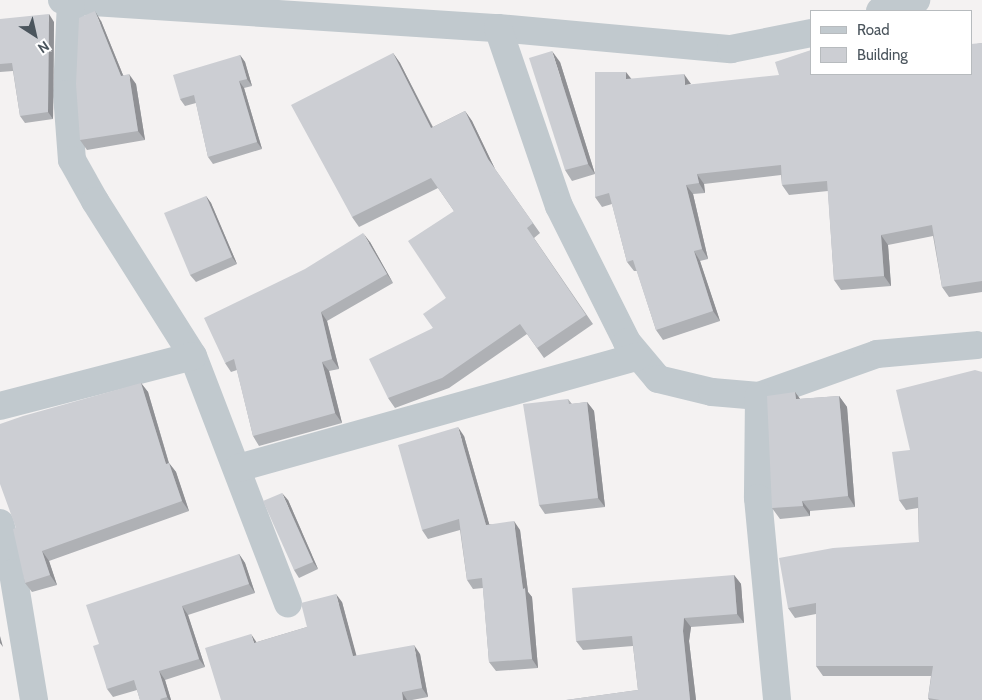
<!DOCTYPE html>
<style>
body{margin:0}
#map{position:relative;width:982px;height:700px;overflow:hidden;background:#f4f2f2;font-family:Cabin,sans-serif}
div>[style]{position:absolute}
.minor>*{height:28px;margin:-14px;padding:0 14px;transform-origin:14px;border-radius:14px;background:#c1c9ce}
.wall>*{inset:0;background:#afb1b5}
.shaded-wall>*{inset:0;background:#8f9094}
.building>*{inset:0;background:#ccced3}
span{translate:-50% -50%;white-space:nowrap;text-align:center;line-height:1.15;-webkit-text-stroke:5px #fff;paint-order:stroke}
.legend{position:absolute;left:810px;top:10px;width:162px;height:65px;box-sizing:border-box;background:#fff;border:1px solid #b7bbbe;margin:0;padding:6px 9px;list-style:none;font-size:15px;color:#4b555d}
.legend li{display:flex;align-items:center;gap:10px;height:25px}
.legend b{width:25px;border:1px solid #b7bbbe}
.north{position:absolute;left:10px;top:10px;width:50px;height:50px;-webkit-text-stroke:4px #fff;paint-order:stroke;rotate:145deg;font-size:14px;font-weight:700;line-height:20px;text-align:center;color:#4b555d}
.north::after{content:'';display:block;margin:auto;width:18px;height:22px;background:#4b555d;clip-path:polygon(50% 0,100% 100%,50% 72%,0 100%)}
</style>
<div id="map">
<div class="minor">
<div style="left:62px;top:0;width:437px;rotate:3.7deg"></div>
<div style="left:498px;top:28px;width:234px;rotate:5.2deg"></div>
<div style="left:731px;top:49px;width:82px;rotate:-11.3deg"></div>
<div style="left:71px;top:1px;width:93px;rotate:92.5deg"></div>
<div style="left:67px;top:94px;width:66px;rotate:85.7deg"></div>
<div style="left:72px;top:160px;width:47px;rotate:60.7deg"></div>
<div style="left:95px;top:201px;width:183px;rotate:57.7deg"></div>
<div style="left:193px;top:356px;width:265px;rotate:69deg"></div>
<div style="left:880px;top:11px;width:38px;rotate:-17deg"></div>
<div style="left:498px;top:28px;width:188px;rotate:71.1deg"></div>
<div style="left:559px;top:206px;width:152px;rotate:63.4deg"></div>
<div style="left:627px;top:342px;width:48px;rotate:50deg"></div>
<div style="left:658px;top:379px;width:56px;rotate:13.5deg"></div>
<div style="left:712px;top:392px;width:47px;rotate:4.9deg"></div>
<div style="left:759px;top:396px;width:125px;rotate:-19.6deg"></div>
<div style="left:877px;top:354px;width:100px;rotate:-5.1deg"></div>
<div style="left:759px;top:396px;width:102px;rotate:90.6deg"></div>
<div style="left:758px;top:498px;width:203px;rotate:84.6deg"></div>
<div style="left:0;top:406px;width:199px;rotate:-14.5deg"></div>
<div style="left:238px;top:468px;width:415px;rotate:-15.6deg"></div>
<div style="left:0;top:523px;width:52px;rotate:75.4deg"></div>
<div style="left:13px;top:573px;width:129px;rotate:80.6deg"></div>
</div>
<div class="wall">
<div style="clip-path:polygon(0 19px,54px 22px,53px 119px,25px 123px,20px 116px,13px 71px,0 72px)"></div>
<div style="clip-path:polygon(101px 21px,123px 75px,136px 84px,145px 140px,87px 150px,80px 140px)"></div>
<div style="clip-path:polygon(982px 43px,982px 292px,949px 297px,942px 287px,933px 236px,888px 245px,891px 286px,841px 290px,834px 280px,828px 191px,789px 195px,782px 185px,781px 175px,704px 184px,705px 193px,693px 194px,708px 259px,700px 261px,720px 321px,663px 340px,656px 330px,637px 271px,634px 271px,627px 262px,612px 204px,602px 207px,595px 197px,595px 174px,572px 181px,565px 170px,560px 62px,595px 174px,631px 79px,691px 85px,811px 74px)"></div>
<div style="clip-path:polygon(393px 53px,400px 63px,433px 127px,465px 111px,472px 121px,495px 169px,540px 233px,534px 238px,593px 324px,544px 358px,527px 334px,449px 388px,395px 408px,388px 398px,433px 328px,446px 298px,454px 211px,438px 188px,359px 227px,352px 217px)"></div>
<div style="clip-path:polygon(240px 55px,245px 62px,252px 86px,244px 88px,262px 149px,213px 164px,208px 157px,196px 103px,185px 106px,180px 99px)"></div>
<div style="clip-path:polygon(206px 196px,211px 203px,237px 264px,196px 282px,190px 275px)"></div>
<div style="clip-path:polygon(370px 242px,393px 283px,327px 321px,339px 369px,329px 371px,342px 423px,259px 446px,253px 436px,237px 370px,231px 372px,225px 363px)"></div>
<div style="clip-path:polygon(141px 383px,148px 392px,169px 463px,176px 472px,189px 511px,49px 561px,57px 585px,32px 592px,25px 583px,16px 528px)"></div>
<div style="clip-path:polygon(795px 392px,800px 399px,839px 396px,847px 407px,855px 507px,810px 511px,810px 516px,780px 519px,772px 508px)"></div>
<div style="clip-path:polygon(568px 399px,572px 404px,587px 402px,594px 411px,605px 507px,545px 514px,539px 505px)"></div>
<div style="clip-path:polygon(464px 436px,489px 524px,520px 530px,528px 592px,532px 597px,538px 668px,496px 671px,489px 662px,483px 588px,473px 589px,467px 580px,460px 530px,428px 539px,422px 530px)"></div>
<div style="clip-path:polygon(910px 450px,982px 700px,929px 700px,928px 698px,931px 676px,823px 676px,816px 666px,816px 614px,795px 618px,788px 608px,919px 542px,918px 508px,906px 510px,899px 500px)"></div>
<div style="clip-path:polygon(288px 500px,318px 569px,299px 578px,294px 570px)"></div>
<div style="clip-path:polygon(239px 554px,245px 563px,255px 593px,188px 615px,205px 667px,165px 680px,171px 700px,140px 700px,137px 690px,113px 697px,107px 689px,99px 644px)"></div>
<div style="clip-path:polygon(734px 575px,741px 584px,744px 623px,691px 627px,689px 641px,696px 700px,566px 700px,638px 690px,633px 646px,583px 650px,576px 641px)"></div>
<div style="clip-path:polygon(342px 602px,356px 656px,420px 654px,428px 697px,412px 700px,221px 700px,257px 642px,307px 627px)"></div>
</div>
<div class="shaded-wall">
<div style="clip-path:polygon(95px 11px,101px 21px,127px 85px,121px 76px)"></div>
<div style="clip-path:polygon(49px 14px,54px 22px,53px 119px,48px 112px)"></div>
<div style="clip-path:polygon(552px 51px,560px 62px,595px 174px,588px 164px)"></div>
<div style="clip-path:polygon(393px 53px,400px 63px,438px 138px,431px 128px)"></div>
<div style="clip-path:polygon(240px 55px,245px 62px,252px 86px,247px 79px)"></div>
<div style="clip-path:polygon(626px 72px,633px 81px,626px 79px)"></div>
<div style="clip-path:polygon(129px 74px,136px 84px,145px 140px,138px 131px)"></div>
<div style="clip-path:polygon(684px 74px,691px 84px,685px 85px)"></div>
<div style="clip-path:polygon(239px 81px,244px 88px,262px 149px,257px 142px)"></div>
<div style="clip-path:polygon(465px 111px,472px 121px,495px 169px,488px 159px)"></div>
<div style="clip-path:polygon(697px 174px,704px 184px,705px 193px,699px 183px)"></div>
<div style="clip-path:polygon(686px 185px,693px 194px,708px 259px,702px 249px)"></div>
<div style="clip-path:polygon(206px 196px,211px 203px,237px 264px,232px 257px)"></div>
<div style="clip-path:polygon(363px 233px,370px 242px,393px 283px,387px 274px)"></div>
<div style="clip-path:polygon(881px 235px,888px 245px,891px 286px,884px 276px)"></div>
<div style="clip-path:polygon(694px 251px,700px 261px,720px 321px,713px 311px)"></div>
<div style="clip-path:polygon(321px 312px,327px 321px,339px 369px,332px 359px)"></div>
<div style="clip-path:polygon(322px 362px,329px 371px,342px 423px,335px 413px)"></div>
<div style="clip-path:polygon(141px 383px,148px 392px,172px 474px,166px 464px)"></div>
<div style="clip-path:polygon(795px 392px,803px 403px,796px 399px)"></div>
<div style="clip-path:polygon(839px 396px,847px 407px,855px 507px,848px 496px)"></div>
<div style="clip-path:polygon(587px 402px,594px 411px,605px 507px,598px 498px)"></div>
<div style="clip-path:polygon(458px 427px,464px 436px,492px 534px,486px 525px)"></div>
<div style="clip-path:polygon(169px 463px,176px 472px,189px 511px,182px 501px)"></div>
<div style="clip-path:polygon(282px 493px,288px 500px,318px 569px,313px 562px)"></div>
<div style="clip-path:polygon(802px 501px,810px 511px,810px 516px,803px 506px)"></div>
<div style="clip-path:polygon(514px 521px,520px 530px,528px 592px,532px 597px,538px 668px,532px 659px)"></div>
<div style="clip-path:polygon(42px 551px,49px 561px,57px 585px,50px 575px)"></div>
<div style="clip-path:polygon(239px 554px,245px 563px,255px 593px,249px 584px)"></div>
<div style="clip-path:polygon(734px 575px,741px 584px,744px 623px,737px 614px)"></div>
<div style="clip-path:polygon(336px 594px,342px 602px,359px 665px,353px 656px)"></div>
<div style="clip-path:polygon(182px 606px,188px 615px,205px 667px,199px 659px)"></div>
<div style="clip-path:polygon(684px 618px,691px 627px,689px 641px,696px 700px,690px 700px,683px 631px)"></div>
<div style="clip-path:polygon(251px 634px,257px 643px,254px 643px)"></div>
<div style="clip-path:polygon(0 636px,3px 647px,0 643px)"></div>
<div style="clip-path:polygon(414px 645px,420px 654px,428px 697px,422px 688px)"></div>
<div style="clip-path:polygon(159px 671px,165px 680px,171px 700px,169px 700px,167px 697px)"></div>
<div style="clip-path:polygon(402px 692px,407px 700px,403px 700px)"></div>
</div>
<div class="building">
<div style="clip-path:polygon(95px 11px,121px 76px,129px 74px,138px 131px,80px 140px,76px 84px,79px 18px)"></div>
<div style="clip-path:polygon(49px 14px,48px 112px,20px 116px,12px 63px,0 64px,0 19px)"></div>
<div style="clip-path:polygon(982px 43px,982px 281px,942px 287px,932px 225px,881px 235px,884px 276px,834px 280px,827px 181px,782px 185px,781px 165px,697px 174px,699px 183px,686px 185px,702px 249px,694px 251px,713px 311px,656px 330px,633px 260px,627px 262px,609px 193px,595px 197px,595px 72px,626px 72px,626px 79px,684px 74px,685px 85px,779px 75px,775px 62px,811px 50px,811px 74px,971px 74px,971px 44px)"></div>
<div style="clip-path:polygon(552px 51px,588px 164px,565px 170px,529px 58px)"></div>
<div style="clip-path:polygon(393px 53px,431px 128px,465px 111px,488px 159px,533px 223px,527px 228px,586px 315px,537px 348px,520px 324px,442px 378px,388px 398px,369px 359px,433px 328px,423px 314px,446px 298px,408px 241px,454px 211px,431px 178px,352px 217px,291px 105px)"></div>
<div style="clip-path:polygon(240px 55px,247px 79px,239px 81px,257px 142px,208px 157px,194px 95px,180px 99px,173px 75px)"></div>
<div style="clip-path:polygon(206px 196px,232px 257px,190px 275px,164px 213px)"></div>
<div style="clip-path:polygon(363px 233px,387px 274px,321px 312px,332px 359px,322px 362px,335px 413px,253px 436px,234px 359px,225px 363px,204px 318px,305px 269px)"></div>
<div style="clip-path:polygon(975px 370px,982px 372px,982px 700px,940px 700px,928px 698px,933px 666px,816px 666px,816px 603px,788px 608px,779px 558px,833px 548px,919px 542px,918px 497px,899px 500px,892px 452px,910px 450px,896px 390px)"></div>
<div style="clip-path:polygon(141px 383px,166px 464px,169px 463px,182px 501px,42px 551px,50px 575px,25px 583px,13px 529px,16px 528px,0 484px,0 424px,23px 416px)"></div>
<div style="clip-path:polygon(795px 392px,796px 399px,839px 396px,848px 496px,802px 501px,803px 506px,772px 508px,767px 396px)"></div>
<div style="clip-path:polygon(568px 399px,569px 404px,587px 402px,598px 498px,539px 505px,523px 404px)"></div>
<div style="clip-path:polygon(458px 427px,486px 525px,514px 521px,523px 589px,525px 588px,532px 659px,489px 662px,482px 578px,467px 580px,459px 519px,422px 530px,398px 445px)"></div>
<div style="clip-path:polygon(282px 493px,313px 562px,294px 570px,263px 501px)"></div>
<div style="clip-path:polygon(239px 554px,249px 584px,182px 606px,199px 659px,159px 671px,167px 697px,160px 699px,161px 700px,140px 700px,134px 680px,107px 689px,93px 646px,99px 644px,86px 605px)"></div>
<div style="clip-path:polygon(734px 575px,737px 614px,684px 618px,683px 631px,690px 700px,566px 700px,638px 690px,632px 636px,576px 641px,572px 588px)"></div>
<div style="clip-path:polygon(336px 594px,353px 656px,414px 645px,422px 688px,402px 692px,403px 700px,221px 700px,205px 648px,251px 634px,254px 643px,307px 627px,301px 603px)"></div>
</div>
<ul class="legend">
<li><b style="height:6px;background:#c1c9ce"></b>Road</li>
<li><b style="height:14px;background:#ccced3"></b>Building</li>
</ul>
<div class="north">N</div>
</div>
